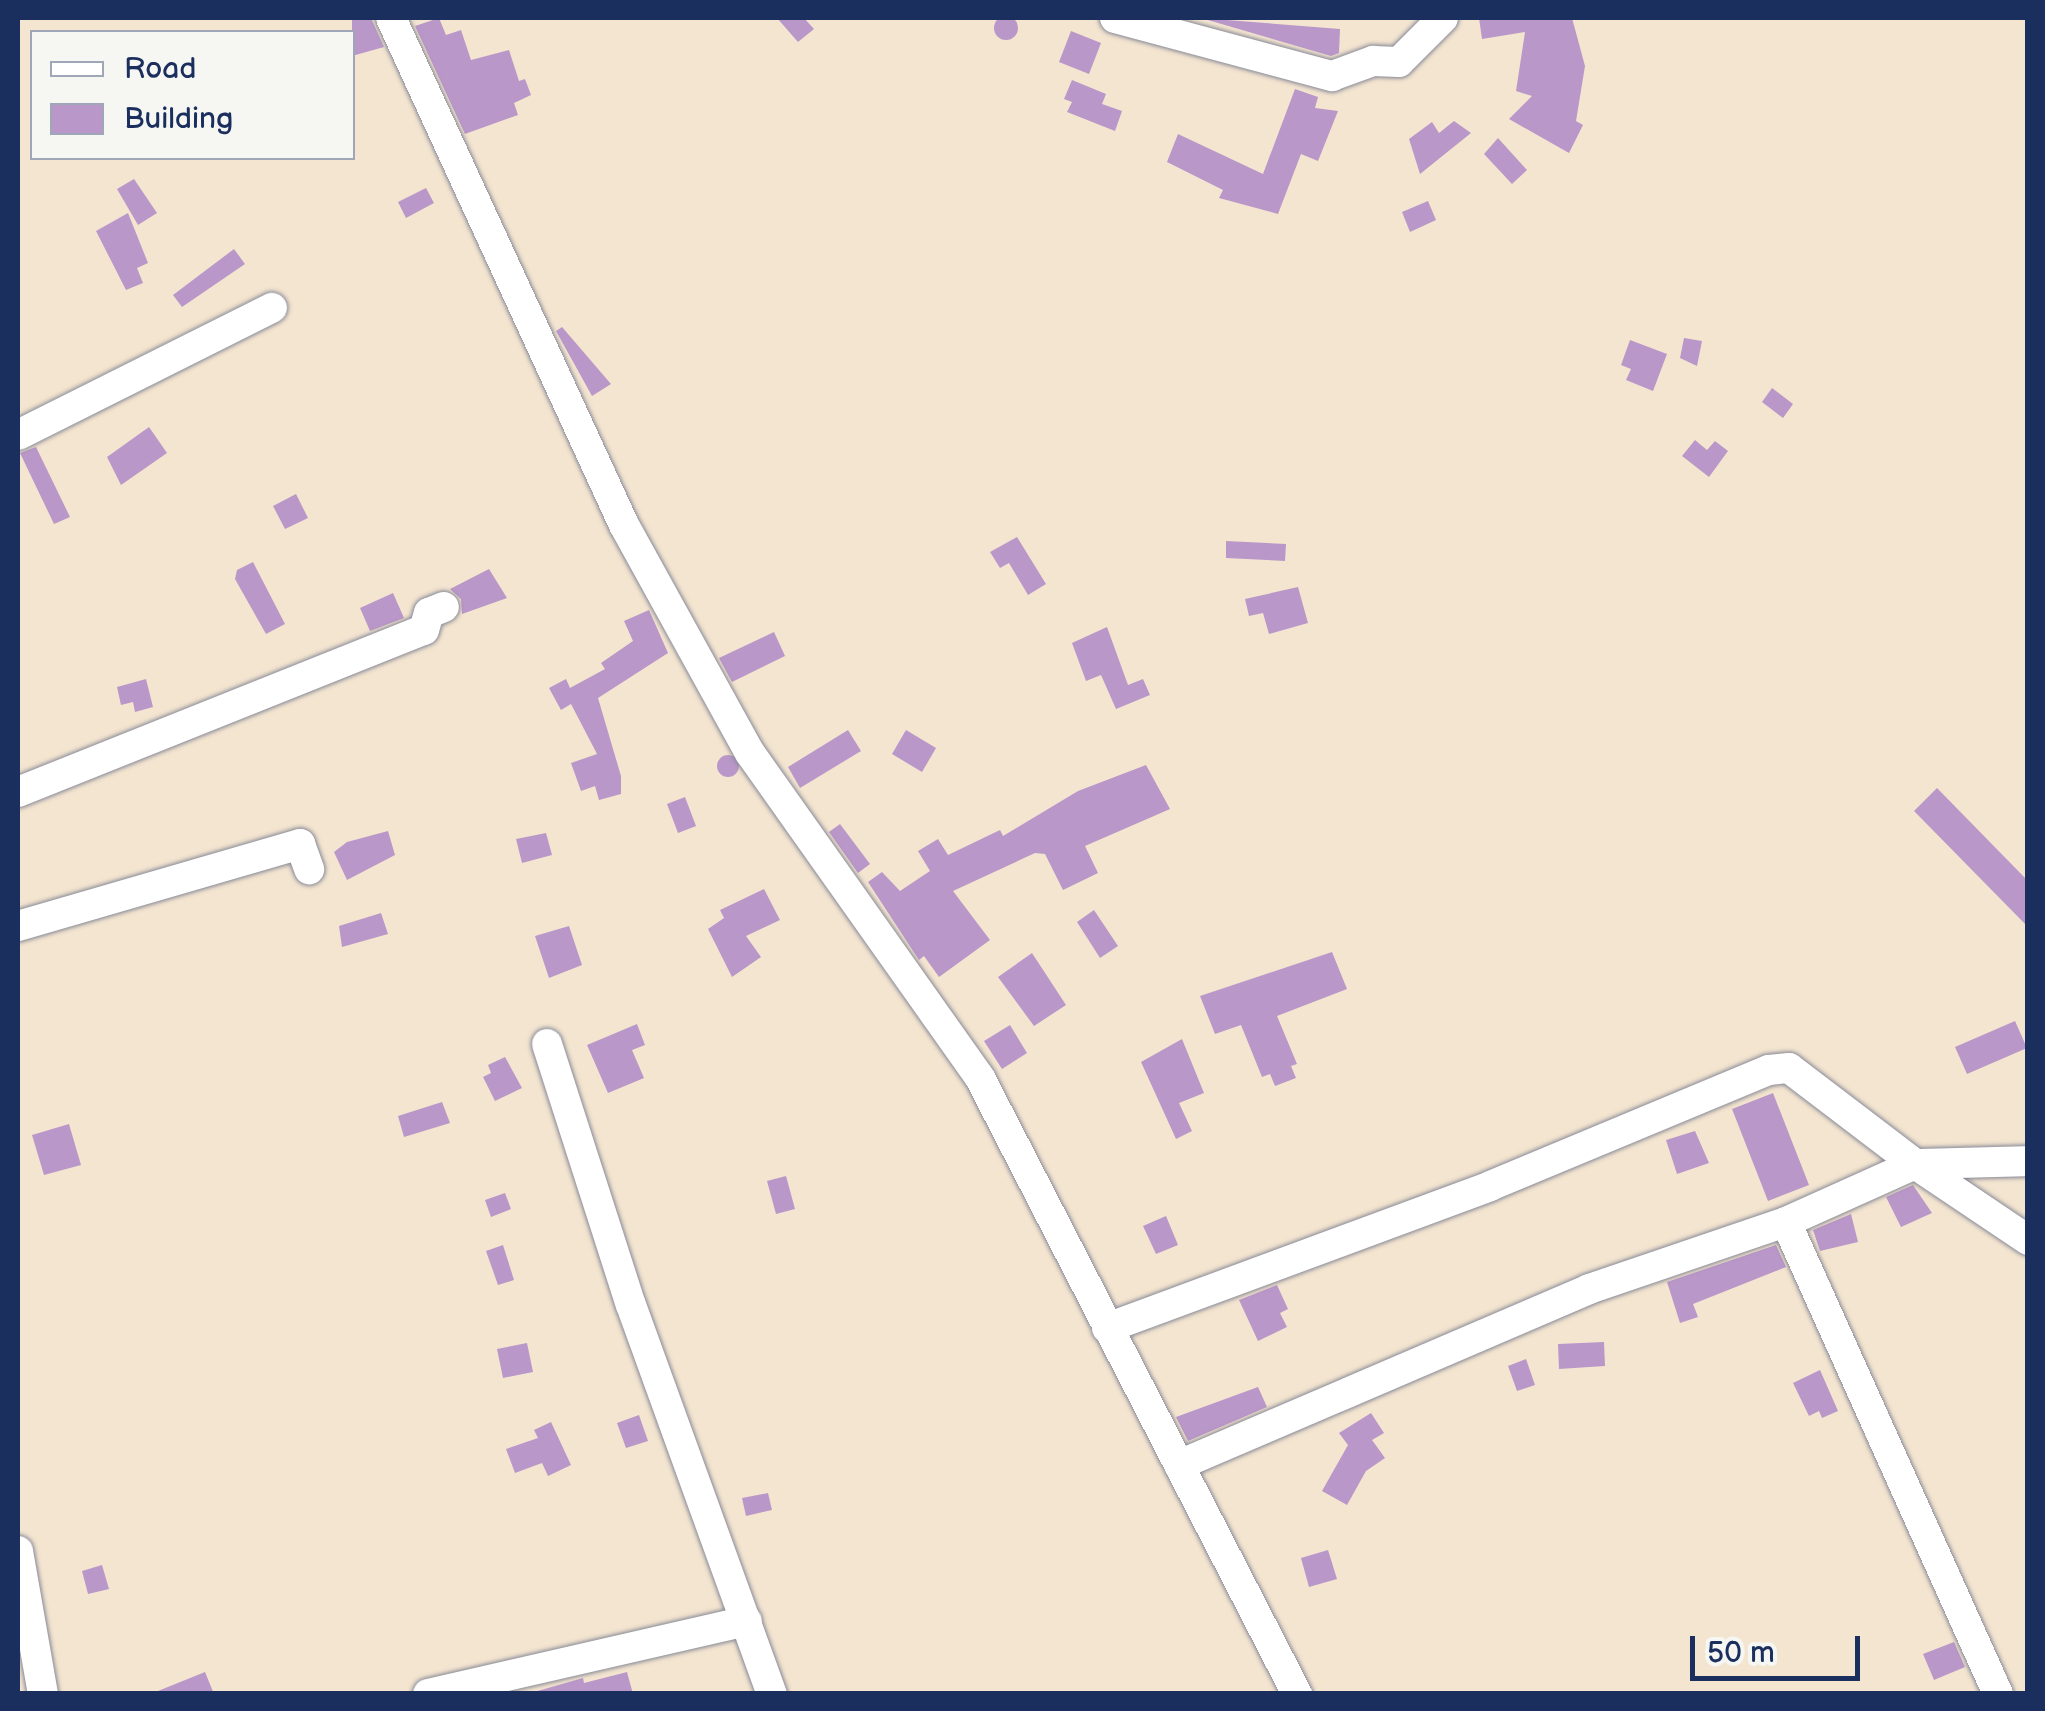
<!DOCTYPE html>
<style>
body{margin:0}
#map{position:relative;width:2045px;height:1711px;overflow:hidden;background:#f4e5d0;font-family:"Balsamiq Sans",sans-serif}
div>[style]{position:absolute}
.building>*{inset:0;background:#ba97c9}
.round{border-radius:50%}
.roads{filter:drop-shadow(0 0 2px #888a97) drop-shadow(0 0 2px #888a97)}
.minor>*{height:30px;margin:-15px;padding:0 15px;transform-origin:15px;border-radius:15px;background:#fff}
span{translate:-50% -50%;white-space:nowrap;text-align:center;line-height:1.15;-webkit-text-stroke:8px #f6f6f2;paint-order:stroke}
.frame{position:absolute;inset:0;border:20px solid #1b2f5e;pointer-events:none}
.legend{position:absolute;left:30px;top:30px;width:325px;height:130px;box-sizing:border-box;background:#f6f6f2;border:2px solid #9ea6b7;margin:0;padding:12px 18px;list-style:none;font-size:30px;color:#1b2f5e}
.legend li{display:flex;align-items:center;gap:20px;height:50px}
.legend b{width:50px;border:2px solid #9ea6b7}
.scale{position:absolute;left:1690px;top:1636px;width:170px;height:45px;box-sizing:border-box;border:5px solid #1b2f5e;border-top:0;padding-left:12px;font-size:30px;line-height:35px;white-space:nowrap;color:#1b2f5e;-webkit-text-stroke:8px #f6f6f2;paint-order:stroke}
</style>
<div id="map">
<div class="building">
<div class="round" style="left:994px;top:16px;width:24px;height:24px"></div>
<div style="clip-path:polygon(352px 18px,371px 18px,384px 47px,352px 56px)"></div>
<div style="clip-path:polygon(439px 18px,446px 35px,461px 30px,471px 60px,509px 50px,519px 81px,525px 79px,531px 95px,514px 103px,518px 115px,465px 134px,415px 26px)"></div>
<div style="clip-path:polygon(777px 18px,804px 18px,814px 29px,798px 42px)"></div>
<div style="clip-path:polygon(1201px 18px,1340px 29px,1339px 53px,1331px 56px)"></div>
<div style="clip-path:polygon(1479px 18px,1572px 18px,1585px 66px,1576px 121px,1583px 125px,1569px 153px,1509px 119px,1532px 96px,1516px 91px,1525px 32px,1482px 39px)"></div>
<div style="clip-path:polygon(1071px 31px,1101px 43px,1089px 74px,1059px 62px)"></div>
<div style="clip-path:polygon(1072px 80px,1106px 94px,1102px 104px,1122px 111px,1115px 131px,1067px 112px,1072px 102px,1064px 99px)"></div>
<div style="clip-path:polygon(1295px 89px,1318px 97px,1315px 108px,1338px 111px,1318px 161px,1301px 154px,1278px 214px,1219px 198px,1223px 190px,1167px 162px,1178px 134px,1263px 174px)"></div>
<div style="clip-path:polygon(1454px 121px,1471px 133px,1420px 174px,1409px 139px,1432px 122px,1439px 133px)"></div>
<div style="clip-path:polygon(1498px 138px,1527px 170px,1512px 184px,1484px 154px)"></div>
<div style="clip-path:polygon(134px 179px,157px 213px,138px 225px,117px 189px)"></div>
<div style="clip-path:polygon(426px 188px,434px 203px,406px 218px,398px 202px)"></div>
<div style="clip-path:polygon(1428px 201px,1436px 220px,1410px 232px,1402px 212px)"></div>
<div style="clip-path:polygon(128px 213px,148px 263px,137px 268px,143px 283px,126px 290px,96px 231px)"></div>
<div style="clip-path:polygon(234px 249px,245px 264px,182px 307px,173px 295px)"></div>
<div style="clip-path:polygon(562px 327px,611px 384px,592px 396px,556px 331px)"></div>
<div style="clip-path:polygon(1684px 338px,1702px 341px,1697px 366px,1680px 358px)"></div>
<div style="clip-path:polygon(1630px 340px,1667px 354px,1653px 391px,1626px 380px,1631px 369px,1621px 365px)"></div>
<div style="clip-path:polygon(1772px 388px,1793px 404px,1783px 418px,1762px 402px)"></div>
<div style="clip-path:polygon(149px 427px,167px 453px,121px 485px,107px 457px)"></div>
<div style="clip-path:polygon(1695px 440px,1707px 450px,1715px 441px,1728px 451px,1709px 477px,1682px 456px)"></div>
<div style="clip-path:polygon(36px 447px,70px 517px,54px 524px,20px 453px)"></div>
<div style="clip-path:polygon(296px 494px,308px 518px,285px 529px,273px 506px)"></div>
<div style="clip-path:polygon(1017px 537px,1046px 584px,1028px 595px,1009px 563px,1000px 568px,990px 552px)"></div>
<div style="clip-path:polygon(1226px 541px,1286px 544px,1285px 561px,1226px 558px)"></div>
<div style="clip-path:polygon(253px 562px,285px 624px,266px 634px,235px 579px,237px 570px)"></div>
<div style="clip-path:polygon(489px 569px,507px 598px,462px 614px,461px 599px,450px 589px)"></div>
<div style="clip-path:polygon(1298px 587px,1308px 623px,1269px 634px,1263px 613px,1249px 616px,1245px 599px)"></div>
<div style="clip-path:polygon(393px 593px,404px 618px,370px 631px,360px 608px)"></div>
<div style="clip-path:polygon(649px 610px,668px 653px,598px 698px,621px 776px,621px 794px,599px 800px,595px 786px,581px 791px,571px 763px,597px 754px,571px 704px,561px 710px,549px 688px,566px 679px,570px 688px,605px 669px,601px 663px,633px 641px,624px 621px)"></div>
<div style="clip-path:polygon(1107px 627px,1128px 685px,1143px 679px,1150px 695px,1116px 709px,1101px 675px,1086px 681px,1072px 643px)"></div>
<div style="clip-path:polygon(774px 632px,785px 656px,732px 682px,719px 658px)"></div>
<div style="clip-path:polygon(146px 679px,153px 707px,135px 712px,133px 702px,121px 705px,117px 687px)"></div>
<div style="clip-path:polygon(848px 730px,861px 751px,800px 788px,788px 767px)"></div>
<div style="clip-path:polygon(906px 730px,936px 748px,922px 772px,892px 754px)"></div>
<div class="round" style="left:717px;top:755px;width:22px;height:22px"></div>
<div style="clip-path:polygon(1146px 765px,1170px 809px,1085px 846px,1098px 873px,1063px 890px,1045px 854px,1035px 853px,953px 891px,990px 940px,939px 977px,924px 956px,919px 960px,868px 882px,882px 872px,900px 891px,930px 871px,918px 851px,938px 839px,948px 855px,1000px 830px,1003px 836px,1078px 791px)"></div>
<div style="clip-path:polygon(1937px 788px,2028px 881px,2028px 927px,1914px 811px)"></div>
<div style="clip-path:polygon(685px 797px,696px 826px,678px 833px,667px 804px)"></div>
<div style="clip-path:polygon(840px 824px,870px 864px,858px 873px,829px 832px)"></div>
<div style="clip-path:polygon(388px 831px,395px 855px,347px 880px,334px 852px,347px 842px)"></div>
<div style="clip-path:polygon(546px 833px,552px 855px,522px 863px,516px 839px)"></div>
<div style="clip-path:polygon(764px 889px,780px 920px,746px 936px,761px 957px,732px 977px,708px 929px,724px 918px,720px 910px)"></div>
<div style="clip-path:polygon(1094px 910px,1118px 946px,1100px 958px,1077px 922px)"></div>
<div style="clip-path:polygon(381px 913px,388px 934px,342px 947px,339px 926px)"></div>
<div style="clip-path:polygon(569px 926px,582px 965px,549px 978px,535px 936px)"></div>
<div style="clip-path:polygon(1332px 952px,1347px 989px,1277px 1016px,1297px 1064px,1291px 1066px,1296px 1078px,1275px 1086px,1270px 1074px,1262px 1077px,1241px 1025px,1215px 1034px,1200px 996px)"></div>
<div style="clip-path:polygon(1032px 953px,1066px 1005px,1034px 1026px,998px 977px)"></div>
<div style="clip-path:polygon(2015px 1021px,2027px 1048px,1967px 1074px,1955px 1047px)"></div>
<div style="clip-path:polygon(637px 1024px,645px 1045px,632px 1050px,644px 1078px,608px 1093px,587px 1045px)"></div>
<div style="clip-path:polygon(1010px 1025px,1027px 1053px,1002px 1069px,984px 1041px)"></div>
<div style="clip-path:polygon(1182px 1039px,1204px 1093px,1179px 1103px,1192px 1131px,1176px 1139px,1141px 1062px)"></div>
<div style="clip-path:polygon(505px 1057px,522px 1088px,495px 1101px,483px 1077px,491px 1073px,488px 1065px)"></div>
<div style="clip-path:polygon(1773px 1093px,1809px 1185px,1768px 1201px,1732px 1109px)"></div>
<div style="clip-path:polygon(442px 1102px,450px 1123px,404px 1137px,398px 1116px)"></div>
<div style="clip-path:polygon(69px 1124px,81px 1165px,44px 1175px,32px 1135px)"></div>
<div style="clip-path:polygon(1695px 1131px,1709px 1163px,1677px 1174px,1666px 1140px)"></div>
<div style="clip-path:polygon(786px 1176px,795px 1209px,776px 1214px,767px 1181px)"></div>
<div style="clip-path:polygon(1913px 1185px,1932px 1213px,1901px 1227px,1886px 1197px)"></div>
<div style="clip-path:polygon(505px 1193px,511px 1209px,491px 1217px,485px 1200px)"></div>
<div style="clip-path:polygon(1851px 1214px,1858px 1242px,1820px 1251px,1813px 1230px)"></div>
<div style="clip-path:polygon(1166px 1216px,1178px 1245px,1156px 1254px,1143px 1226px)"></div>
<div style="clip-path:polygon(503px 1245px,514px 1280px,498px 1285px,486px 1251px)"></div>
<div style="clip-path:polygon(1776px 1245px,1786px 1267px,1693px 1304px,1698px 1317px,1680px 1323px,1667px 1282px)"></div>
<div style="clip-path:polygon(1277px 1285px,1288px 1309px,1280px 1313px,1287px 1327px,1258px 1341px,1239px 1300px)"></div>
<div style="clip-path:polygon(1604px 1342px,1605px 1366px,1559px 1369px,1558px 1344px)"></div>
<div style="clip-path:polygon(527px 1343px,533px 1372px,503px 1378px,497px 1349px)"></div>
<div style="clip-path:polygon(1526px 1359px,1535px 1385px,1517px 1391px,1508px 1366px)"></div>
<div style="clip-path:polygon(1820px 1370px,1838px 1411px,1822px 1418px,1819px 1411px,1809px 1416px,1793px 1383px)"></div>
<div style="clip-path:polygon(1258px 1387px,1267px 1407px,1188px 1441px,1176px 1417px)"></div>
<div style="clip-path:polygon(1371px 1413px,1384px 1433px,1372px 1440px,1385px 1458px,1366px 1471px,1347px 1505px,1322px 1491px,1348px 1445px,1339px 1433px)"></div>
<div style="clip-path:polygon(639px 1415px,648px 1441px,626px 1448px,617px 1423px)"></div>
<div style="clip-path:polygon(551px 1422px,571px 1465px,548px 1476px,542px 1463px,515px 1473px,506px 1449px,538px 1438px,534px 1430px)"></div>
<div style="clip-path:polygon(768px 1493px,772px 1510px,746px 1516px,742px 1498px)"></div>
<div style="clip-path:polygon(1328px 1550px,1337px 1579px,1309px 1587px,1301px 1558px)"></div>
<div style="clip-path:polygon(102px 1565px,109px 1589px,88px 1594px,82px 1571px)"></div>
<div style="clip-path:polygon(1954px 1642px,1965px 1667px,1934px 1680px,1923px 1654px)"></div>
<div style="clip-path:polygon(205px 1672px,214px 1694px,153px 1694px,153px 1693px)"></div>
<div style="clip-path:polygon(627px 1672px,633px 1694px,527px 1694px,583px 1678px,584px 1683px)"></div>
</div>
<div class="roads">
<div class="minor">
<div style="left:391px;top:18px;width:558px;rotate:65.32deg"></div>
<div style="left:624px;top:525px;width:260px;rotate:61.1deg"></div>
<div style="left:750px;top:753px;width:398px;rotate:54.7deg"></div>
<div style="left:980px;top:1078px;width:693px;rotate:62.77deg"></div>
<div style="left:1115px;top:18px;width:225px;rotate:15deg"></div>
<div style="left:1332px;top:76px;width:44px;rotate:-20.1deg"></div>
<div style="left:1373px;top:61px;width:26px;rotate:2deg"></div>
<div style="left:1399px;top:62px;width:62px;rotate:-45deg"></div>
<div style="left:18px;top:435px;width:284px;rotate:-26.6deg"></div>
<div style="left:18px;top:792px;width:437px;rotate:-21.8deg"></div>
<div style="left:424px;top:630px;width:18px;rotate:-74deg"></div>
<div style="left:429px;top:613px;width:16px;rotate:-22deg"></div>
<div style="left:18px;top:926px;width:294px;rotate:-16.2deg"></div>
<div style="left:300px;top:844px;width:27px;rotate:70deg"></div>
<div style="left:547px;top:1044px;width:274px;rotate:72.2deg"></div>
<div style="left:631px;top:1305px;width:414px;rotate:70.1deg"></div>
<div style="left:1786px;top:1222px;width:517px;rotate:65.81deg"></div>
<div style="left:1107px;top:1328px;width:408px;rotate:-20.3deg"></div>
<div style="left:1490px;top:1186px;width:302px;rotate:-22.6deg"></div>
<div style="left:1769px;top:1070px;width:20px;rotate:-6deg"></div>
<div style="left:1789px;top:1068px;width:158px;rotate:37.3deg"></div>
<div style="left:1915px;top:1164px;width:113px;rotate:-1.5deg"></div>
<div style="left:1179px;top:1465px;width:446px;rotate:-23.2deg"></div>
<div style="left:1589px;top:1289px;width:208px;rotate:-18.8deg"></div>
<div style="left:1786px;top:1222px;width:141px;rotate:-24.2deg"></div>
<div style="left:1915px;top:1164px;width:136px;rotate:33.9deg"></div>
<div style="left:18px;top:1551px;width:145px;rotate:80.1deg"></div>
<div style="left:428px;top:1694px;width:327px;rotate:-12.9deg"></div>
</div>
</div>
<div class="frame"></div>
<ul class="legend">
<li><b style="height:12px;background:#fff"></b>Road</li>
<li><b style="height:28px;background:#ba97c9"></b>Building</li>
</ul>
<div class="scale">50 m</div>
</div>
